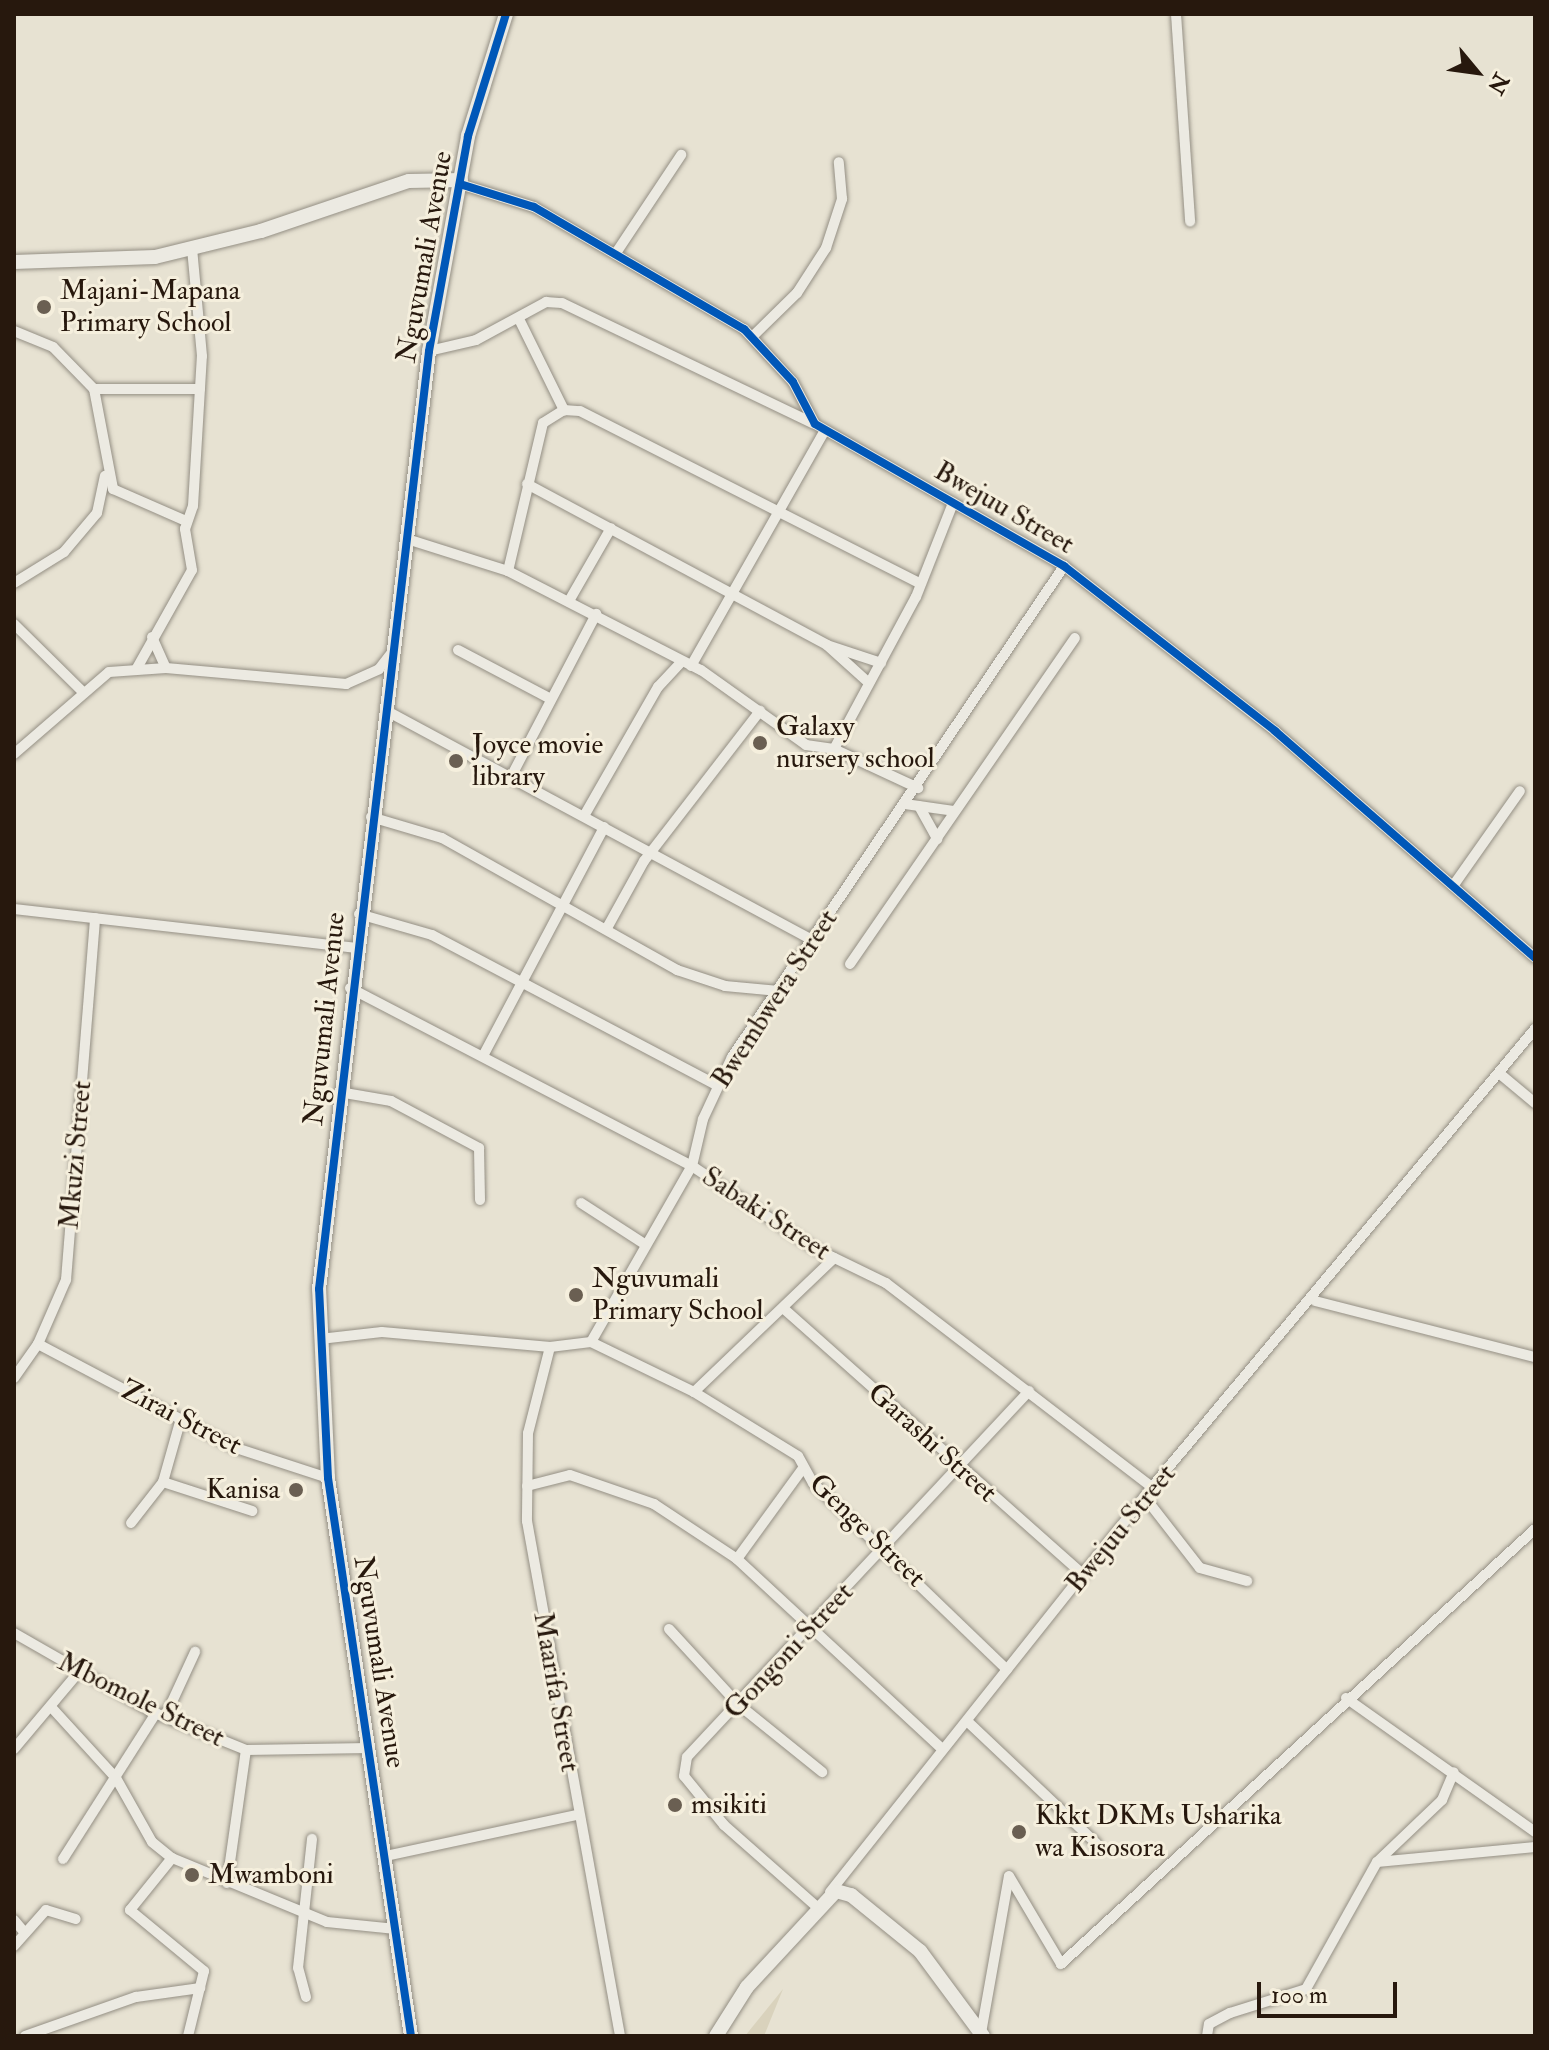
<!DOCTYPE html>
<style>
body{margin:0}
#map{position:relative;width:1549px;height:2050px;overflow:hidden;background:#e7e2d2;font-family:"IM FELL Double Pica",serif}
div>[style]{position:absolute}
.green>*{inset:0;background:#d9d2bc}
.roads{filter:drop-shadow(0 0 2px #948f84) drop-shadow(0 0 2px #948f84)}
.street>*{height:10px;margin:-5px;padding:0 5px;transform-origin:5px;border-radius:5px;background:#eceae2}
.secondary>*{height:14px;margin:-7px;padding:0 7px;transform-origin:7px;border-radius:7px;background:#eceae2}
.cycleway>*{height:8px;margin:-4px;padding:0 4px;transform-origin:4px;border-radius:4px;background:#0057b8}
.dots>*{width:22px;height:22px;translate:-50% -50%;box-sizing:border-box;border:4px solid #f5efdd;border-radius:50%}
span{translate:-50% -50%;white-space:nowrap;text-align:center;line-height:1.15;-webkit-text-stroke:6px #f5efdd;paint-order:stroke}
.street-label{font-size:28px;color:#27180d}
.poi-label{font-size:28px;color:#27180d}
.left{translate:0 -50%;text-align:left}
.right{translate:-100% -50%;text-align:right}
.frame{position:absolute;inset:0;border:16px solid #27180d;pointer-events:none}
.north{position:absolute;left:1437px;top:32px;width:80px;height:80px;-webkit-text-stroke:6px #f5efdd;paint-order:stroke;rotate:119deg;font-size:22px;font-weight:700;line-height:32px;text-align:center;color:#27180d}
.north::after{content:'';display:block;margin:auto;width:28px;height:36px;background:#27180d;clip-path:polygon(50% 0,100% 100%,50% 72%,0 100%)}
.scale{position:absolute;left:1257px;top:1982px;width:140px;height:36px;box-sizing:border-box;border:4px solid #27180d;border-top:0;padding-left:10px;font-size:24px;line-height:28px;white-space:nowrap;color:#27180d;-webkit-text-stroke:6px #f5efdd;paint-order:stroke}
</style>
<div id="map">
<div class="green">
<div style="clip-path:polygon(783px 1989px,764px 2036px,745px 2036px)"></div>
</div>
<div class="roads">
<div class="street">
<div style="left:1176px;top:14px;width:208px;rotate:86.1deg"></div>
<div style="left:460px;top:184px;width:77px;rotate:17.3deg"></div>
<div style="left:534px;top:207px;width:243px;rotate:30.2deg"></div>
<div style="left:744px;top:329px;width:72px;rotate:47.2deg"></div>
<div style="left:793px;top:382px;width:47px;rotate:62.4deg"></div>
<div style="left:815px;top:424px;width:287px;rotate:29.7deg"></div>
<div style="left:1064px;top:566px;width:268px;rotate:38deg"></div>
<div style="left:1275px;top:731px;width:345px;rotate:41.1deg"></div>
<div style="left:616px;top:253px;width:118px;rotate:-56.4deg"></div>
<div style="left:519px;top:319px;width:102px;rotate:63.7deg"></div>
<div style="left:14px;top:331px;width:42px;rotate:22.3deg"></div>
<div style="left:53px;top:347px;width:59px;rotate:45.7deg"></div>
<div style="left:94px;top:389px;width:102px;rotate:79.2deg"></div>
<div style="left:113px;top:489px;width:80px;rotate:23.7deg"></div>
<div style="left:752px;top:337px;width:63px;rotate:-44.4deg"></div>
<div style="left:797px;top:293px;width:54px;rotate:-57.2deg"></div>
<div style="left:826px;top:248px;width:52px;rotate:-71.9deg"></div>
<div style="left:842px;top:199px;width:37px;rotate:-95deg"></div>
<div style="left:429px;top:351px;width:48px;rotate:-13.2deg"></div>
<div style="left:476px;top:340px;width:80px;rotate:-28.5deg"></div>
<div style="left:546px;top:302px;width:16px;rotate:4deg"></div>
<div style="left:562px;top:303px;width:278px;rotate:25.6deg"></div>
<div style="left:94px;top:389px;width:106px"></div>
<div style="left:527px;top:484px;width:340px;rotate:28.2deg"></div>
<div style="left:827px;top:645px;width:57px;rotate:18.4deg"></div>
<div style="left:407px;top:539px;width:106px;rotate:17.6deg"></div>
<div style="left:508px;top:571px;width:217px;rotate:27.2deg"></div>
<div style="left:701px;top:670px;width:129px;rotate:35.5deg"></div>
<div style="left:806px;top:745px;width:28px;rotate:8deg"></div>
<div style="left:834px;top:749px;width:93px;rotate:24.9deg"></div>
<div style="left:508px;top:571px;width:152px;rotate:-76.7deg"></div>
<div style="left:543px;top:423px;width:25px;rotate:-32deg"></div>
<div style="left:564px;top:410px;width:16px;rotate:4deg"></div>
<div style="left:580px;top:411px;width:382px;rotate:26.9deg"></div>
<div style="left:14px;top:583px;width:59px;rotate:-31.8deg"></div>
<div style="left:64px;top:552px;width:51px;rotate:-49.8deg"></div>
<div style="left:97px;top:513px;width:38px;rotate:-78deg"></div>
<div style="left:569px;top:601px;width:84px;rotate:-60.1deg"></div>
<div style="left:14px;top:624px;width:94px;rotate:44.6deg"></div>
<div style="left:152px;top:637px;width:34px;rotate:66deg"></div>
<div style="left:828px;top:646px;width:55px;rotate:42.1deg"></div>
<div style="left:458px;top:650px;width:105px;rotate:27.8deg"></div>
<div style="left:691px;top:666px;width:271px;rotate:-60.4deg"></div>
<div style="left:137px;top:668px;width:112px;rotate:-60.7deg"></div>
<div style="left:192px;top:570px;width:42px;rotate:-99.7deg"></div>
<div style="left:185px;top:529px;width:24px;rotate:-71deg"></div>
<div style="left:193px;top:506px;width:150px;rotate:-86.6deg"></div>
<div style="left:202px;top:356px;width:108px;rotate:-95.3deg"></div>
<div style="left:385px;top:710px;width:486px;rotate:28.3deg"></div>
<div style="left:834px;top:749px;width:173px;rotate:-61.7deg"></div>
<div style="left:916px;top:597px;width:101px;rotate:-68.5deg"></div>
<div style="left:14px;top:754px;width:125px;rotate:-40.8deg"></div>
<div style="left:109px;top:672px;width:57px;rotate:-4deg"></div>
<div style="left:166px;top:668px;width:181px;rotate:5.1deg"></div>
<div style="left:346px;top:684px;width:36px;rotate:-24deg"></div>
<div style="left:379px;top:669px;width:23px;rotate:-52deg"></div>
<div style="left:512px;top:775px;width:182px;rotate:-62.4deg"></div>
<div style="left:905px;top:804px;width:49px;rotate:8.1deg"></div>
<div style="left:919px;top:806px;width:38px;rotate:61deg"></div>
<div style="left:584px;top:816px;width:149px;rotate:-60.2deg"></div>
<div style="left:658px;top:687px;width:35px;rotate:-47deg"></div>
<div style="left:371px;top:817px;width:74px;rotate:16.5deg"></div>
<div style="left:442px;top:838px;width:270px;rotate:29.3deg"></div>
<div style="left:677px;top:970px;width:51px;rotate:18.4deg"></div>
<div style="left:725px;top:986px;width:54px;rotate:5.3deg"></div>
<div style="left:1453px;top:886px;width:116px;rotate:-54.8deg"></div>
<div style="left:14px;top:909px;width:343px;rotate:6.5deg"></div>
<div style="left:359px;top:914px;width:76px;rotate:16deg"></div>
<div style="left:432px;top:935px;width:321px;rotate:27.8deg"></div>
<div style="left:607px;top:928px;width:77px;rotate:-61.1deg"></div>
<div style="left:644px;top:861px;width:190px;rotate:-52.3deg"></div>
<div style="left:850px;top:964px;width:396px;rotate:-55.4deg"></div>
<div style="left:350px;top:988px;width:386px;rotate:27.5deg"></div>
<div style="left:692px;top:1166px;width:147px;rotate:33.9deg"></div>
<div style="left:814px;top:1248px;width:80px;rotate:25.9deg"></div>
<div style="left:886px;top:1283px;width:335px;rotate:37.5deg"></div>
<div style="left:483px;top:1056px;width:259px;rotate:-62.1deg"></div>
<div style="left:1499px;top:1073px;width:47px;rotate:39.8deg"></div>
<div style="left:339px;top:1092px;width:53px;rotate:9.8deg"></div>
<div style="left:391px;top:1101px;width:100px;rotate:28.1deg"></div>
<div style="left:479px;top:1148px;width:52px;rotate:88.9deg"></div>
<div style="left:581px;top:1203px;width:77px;rotate:32.9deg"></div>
<div style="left:1315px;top:1301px;width:227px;rotate:14.3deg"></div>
<div style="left:783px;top:1308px;width:402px;rotate:41.6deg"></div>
<div style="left:320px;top:1339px;width:62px;rotate:-6.4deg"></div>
<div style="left:382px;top:1332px;width:169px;rotate:5.1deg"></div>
<div style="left:550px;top:1347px;width:41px;rotate:-7deg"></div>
<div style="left:591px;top:1342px;width:203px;rotate:-60.2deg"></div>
<div style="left:692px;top:1166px;width:48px;rotate:-76.8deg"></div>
<div style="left:703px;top:1119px;width:68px;rotate:-64.9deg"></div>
<div style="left:732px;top:1057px;width:593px;rotate:-55.93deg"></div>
<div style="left:591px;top:1342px;width:114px;rotate:25.9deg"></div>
<div style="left:694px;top:1392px;width:122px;rotate:31.6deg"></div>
<div style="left:798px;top:1456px;width:31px;rotate:61deg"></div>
<div style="left:813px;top:1483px;width:269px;rotate:43.9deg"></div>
<div style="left:38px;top:1344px;width:221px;rotate:27.8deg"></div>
<div style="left:233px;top:1447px;width:100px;rotate:18.1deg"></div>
<div style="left:550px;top:1347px;width:89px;rotate:104.3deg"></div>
<div style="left:528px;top:1433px;width:88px;rotate:90.7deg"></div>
<div style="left:527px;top:1521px;width:523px;rotate:79.76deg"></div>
<div style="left:14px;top:1378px;width:42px;rotate:-54.8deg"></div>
<div style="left:38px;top:1344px;width:70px;rotate:-66.4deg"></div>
<div style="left:66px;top:1280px;width:363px;rotate:-85.4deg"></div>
<div style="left:694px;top:1392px;width:194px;rotate:-43.7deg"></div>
<div style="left:163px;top:1482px;width:94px;rotate:18deg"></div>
<div style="left:527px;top:1486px;width:44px;rotate:-14.3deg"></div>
<div style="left:570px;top:1475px;width:89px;rotate:19deg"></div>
<div style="left:654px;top:1504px;width:100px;rotate:33.5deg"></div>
<div style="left:737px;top:1559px;width:280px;rotate:42.8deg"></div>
<div style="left:1147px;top:1500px;width:86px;rotate:52.1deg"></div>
<div style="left:1200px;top:1568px;width:49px;rotate:15.5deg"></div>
<div style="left:131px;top:1523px;width:52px;rotate:-52deg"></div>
<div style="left:163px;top:1482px;width:62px;rotate:-74.2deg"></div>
<div style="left:737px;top:1559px;width:112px;rotate:-54deg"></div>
<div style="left:669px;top:1629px;width:103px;rotate:47.4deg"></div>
<div style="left:739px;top:1705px;width:107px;rotate:38.9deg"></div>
<div style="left:14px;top:1633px;width:157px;rotate:29.8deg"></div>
<div style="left:150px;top:1711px;width:104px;rotate:22.1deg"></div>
<div style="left:246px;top:1750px;width:123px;rotate:-0.9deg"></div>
<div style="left:1346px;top:1698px;width:232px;rotate:35.3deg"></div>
<div style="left:52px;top:1708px;width:95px;rotate:47.6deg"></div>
<div style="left:116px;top:1778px;width:73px;rotate:60.6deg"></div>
<div style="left:152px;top:1842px;width:26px;rotate:39deg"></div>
<div style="left:172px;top:1858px;width:168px;rotate:22.4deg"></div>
<div style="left:327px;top:1922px;width:69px;rotate:5.8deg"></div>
<div style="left:165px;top:1717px;width:72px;rotate:-65.2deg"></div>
<div style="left:967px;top:1721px;width:178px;rotate:43.4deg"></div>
<div style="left:14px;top:1749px;width:99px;rotate:-49.9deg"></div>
<div style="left:390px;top:1855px;width:191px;rotate:-12.1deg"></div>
<div style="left:172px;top:1858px;width:67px;rotate:128.9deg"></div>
<div style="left:130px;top:1910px;width:96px;rotate:39.5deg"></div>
<div style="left:204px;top:1971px;width:67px;rotate:103.8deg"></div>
<div style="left:63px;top:1859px;width:173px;rotate:-57.5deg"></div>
<div style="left:1377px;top:1862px;width:159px;rotate:-5.4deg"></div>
<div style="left:227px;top:1883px;width:134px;rotate:-81.9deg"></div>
<div style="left:830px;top:1892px;width:517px;rotate:-51.51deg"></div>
<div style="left:1152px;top:1487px;width:597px;rotate:-50.1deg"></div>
<div style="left:817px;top:1907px;width:124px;rotate:-138.6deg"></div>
<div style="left:724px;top:1825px;width:63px;rotate:-129.2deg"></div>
<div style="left:684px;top:1776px;width:19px;rotate:-81deg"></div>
<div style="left:687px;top:1757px;width:501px;rotate:-46.94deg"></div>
<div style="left:14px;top:1920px;width:17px;rotate:50deg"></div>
<div style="left:14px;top:1946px;width:48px;rotate:-48.4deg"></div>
<div style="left:46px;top:1910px;width:31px;rotate:17deg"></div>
<div style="left:306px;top:1997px;width:30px;rotate:-105deg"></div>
<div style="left:298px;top:1968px;width:130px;rotate:-83.8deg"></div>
<div style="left:981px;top:2033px;width:159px;rotate:-79.9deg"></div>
<div style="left:1009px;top:1876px;width:102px;rotate:59.4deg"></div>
<div style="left:1061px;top:1964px;width:643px;rotate:-42.54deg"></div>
<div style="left:25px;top:2036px;width:118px;rotate:-19.4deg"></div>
<div style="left:136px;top:1997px;width:65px;rotate:-8deg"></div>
<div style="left:1207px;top:2036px;width:12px;rotate:-81deg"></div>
<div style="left:1209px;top:2024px;width:24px;rotate:-28deg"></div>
<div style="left:1230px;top:2013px;width:80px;rotate:-17.5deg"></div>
<div style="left:1306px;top:1989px;width:145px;rotate:-60.8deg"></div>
<div style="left:1377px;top:1862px;width:90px;rotate:-43.6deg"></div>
<div style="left:1442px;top:1800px;width:30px;rotate:-67deg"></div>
</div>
<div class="secondary">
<div style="left:14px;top:262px;width:141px;rotate:-2deg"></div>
<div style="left:155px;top:257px;width:109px;rotate:-13.8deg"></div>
<div style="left:261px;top:231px;width:156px;rotate:-18.7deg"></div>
<div style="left:409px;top:181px;width:52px;rotate:-1.1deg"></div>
<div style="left:411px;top:2036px;width:564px;rotate:-98.46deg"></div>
<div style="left:328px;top:1478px;width:189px;rotate:-92.7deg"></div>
<div style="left:319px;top:1289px;width:944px;rotate:-83.31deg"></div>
<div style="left:429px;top:351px;width:219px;rotate:-79.7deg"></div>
<div style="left:468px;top:136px;width:128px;rotate:-72.7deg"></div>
<div style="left:716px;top:2036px;width:58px;rotate:-57.7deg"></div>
<div style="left:747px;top:1987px;width:131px;rotate:-47.2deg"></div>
<div style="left:836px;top:1891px;width:16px;rotate:15deg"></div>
<div style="left:851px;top:1895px;width:89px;rotate:39.1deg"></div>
<div style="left:920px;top:1951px;width:106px;rotate:53.5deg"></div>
</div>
</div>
<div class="cycleway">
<div style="left:460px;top:184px;width:77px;rotate:17.3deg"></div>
<div style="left:534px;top:207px;width:243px;rotate:30.2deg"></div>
<div style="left:744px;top:329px;width:72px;rotate:47.2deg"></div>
<div style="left:793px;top:382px;width:47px;rotate:62.4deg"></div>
<div style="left:815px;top:424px;width:287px;rotate:29.7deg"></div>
<div style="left:1064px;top:566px;width:268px;rotate:38deg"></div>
<div style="left:1275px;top:731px;width:345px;rotate:41.1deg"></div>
<div style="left:411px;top:2036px;width:564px;rotate:-98.46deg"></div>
<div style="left:328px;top:1478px;width:189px;rotate:-92.7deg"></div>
<div style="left:319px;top:1289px;width:944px;rotate:-83.31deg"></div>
<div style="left:429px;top:351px;width:219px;rotate:-79.7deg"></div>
<div style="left:468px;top:136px;width:128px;rotate:-72.7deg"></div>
</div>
<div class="dots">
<div style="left:44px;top:307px;background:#6a5f52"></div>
<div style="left:760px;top:743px;background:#6a5f52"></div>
<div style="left:456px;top:761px;background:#6a5f52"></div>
<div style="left:576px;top:1295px;background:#6a5f52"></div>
<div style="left:296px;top:1490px;background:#6a5f52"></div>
<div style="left:675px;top:1805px;background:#6a5f52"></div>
<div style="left:1019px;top:1832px;background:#6a5f52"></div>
<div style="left:192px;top:1875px;background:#6a5f52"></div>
</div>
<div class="street-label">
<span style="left:425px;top:257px;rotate:-80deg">Nguvumali Avenue</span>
<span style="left:1004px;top:508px;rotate:30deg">Bwejuu Street</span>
<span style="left:775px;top:999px;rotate:-57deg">Bwembwera Street</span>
<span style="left:325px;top:1019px;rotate:-84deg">Nguvumali Avenue</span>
<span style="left:76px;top:1155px;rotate:-85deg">Mkuzi Street</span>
<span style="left:766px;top:1214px;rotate:33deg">Sabaki Street</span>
<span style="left:181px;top:1418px;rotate:27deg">Zirai Street</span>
<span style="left:932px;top:1443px;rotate:42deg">Garashi Street</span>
<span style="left:1121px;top:1529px;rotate:-51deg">Bwejuu Street</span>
<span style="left:867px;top:1531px;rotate:44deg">Genge Street</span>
<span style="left:789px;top:1651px;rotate:-47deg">Gongoni Street</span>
<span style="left:379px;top:1662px;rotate:81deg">Nguvumali Avenue</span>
<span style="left:556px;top:1692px;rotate:80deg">Maarifa Street</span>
<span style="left:141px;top:1700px;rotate:26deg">Mbomole Street</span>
</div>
<div class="poi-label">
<span class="left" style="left:60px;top:307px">Majani-Mapana<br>Primary School</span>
<span class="left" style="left:776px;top:743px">Galaxy<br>nursery school</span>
<span class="left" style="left:472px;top:761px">Joyce movie<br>library</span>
<span class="left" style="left:592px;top:1295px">Nguvumali<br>Primary School</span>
<span class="right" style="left:280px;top:1490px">Kanisa</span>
<span class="left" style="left:691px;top:1805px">msikiti</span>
<span class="left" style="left:1035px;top:1832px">Kkkt DKMs Usharika<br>wa Kisosora</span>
<span class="left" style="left:208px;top:1875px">Mwamboni</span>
</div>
<div class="frame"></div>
<div class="north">N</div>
<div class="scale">100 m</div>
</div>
